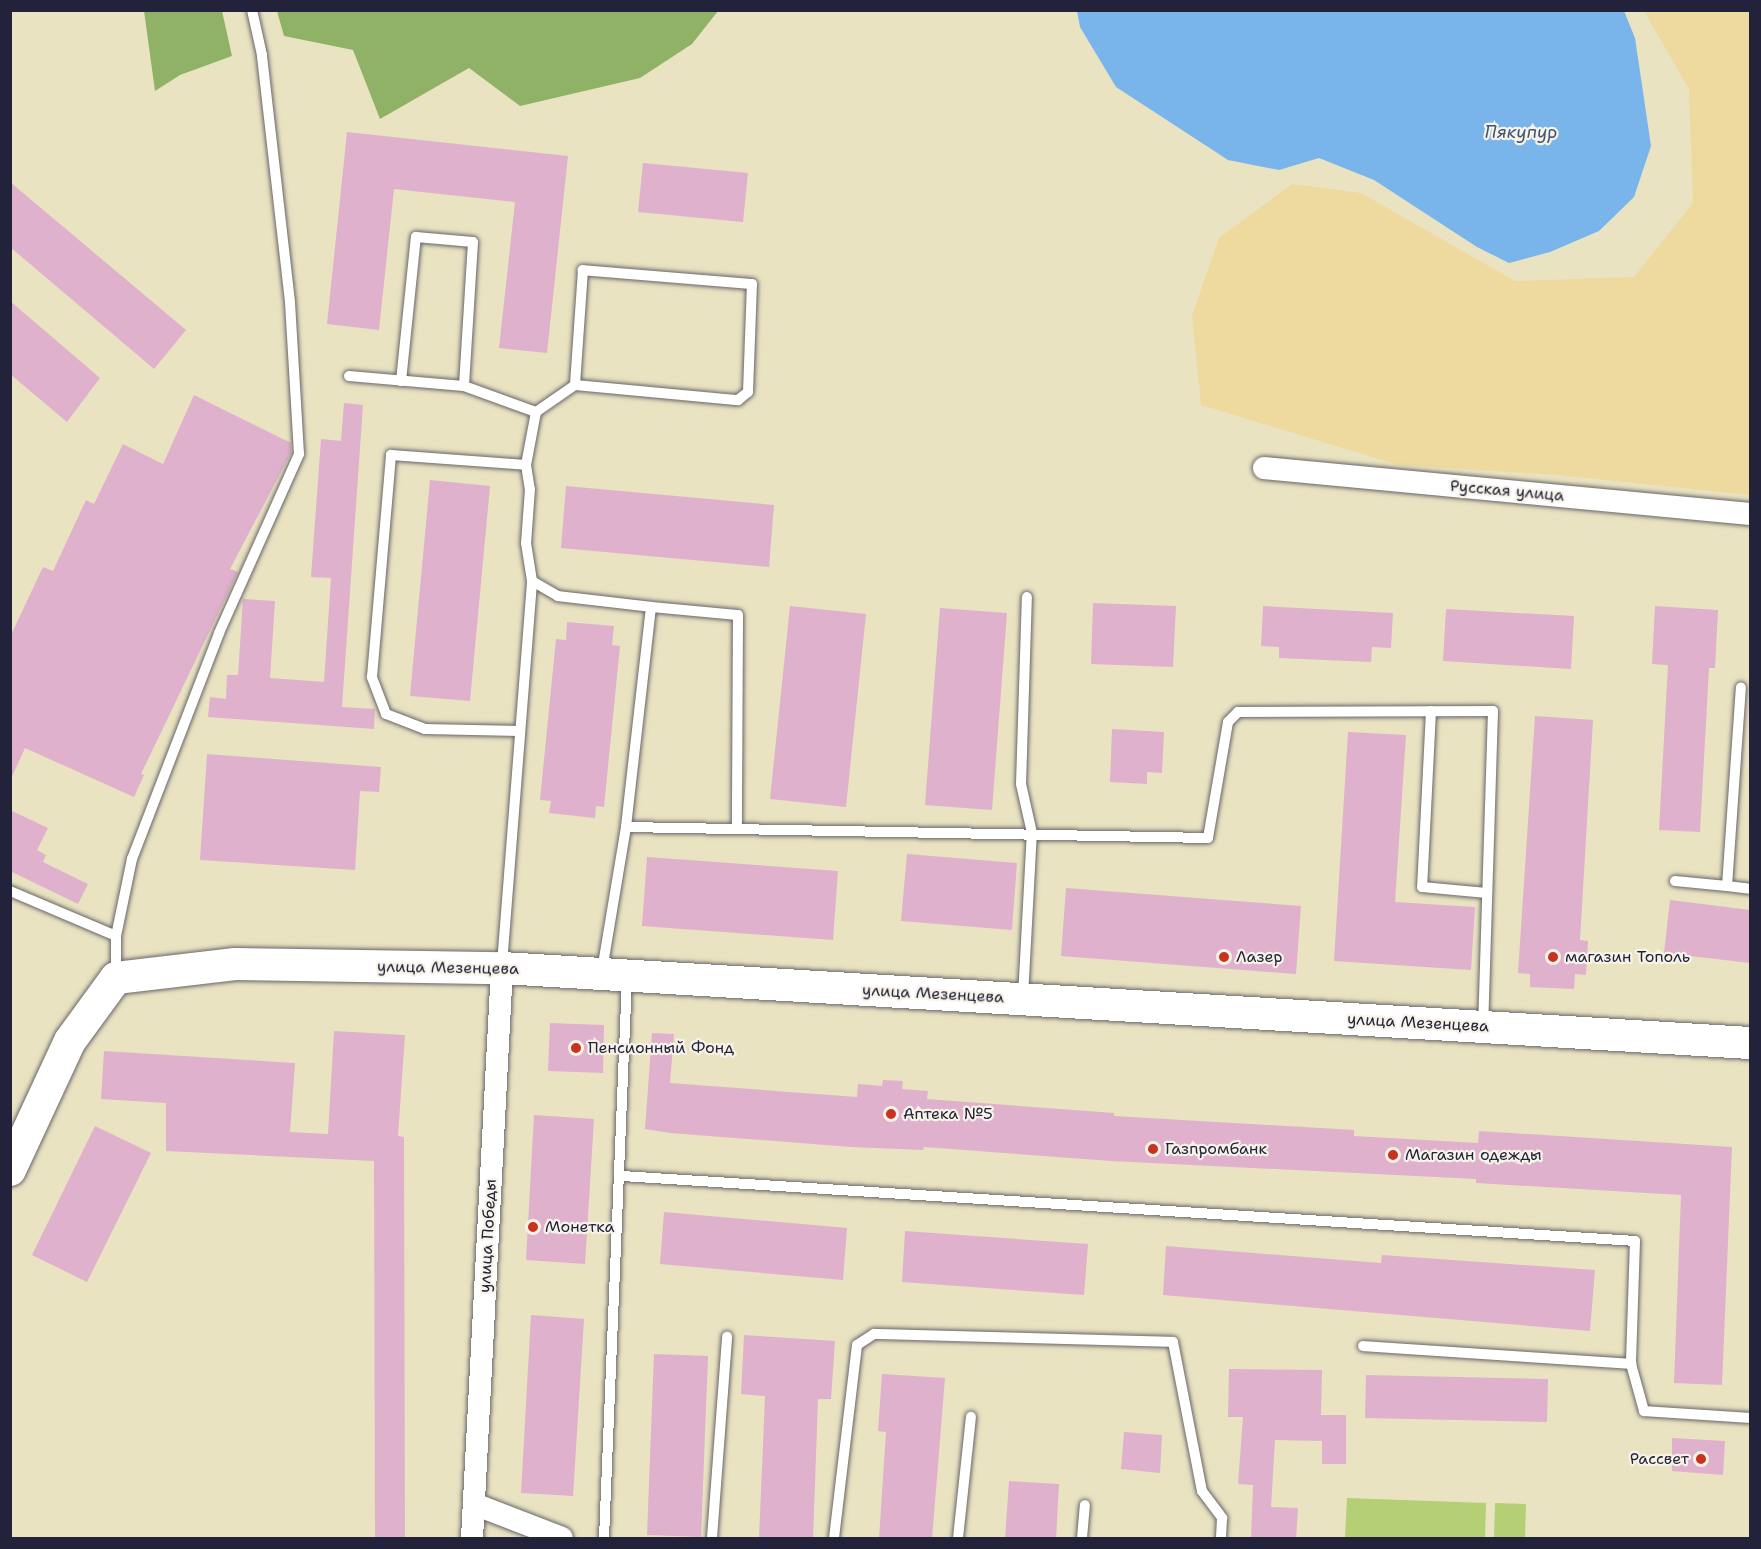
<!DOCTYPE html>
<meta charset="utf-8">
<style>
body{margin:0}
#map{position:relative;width:1761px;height:1549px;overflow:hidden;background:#e9e3c2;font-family:"Shantell Sans",sans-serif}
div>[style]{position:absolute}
.green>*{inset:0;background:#b5cf74}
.forest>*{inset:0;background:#90b266}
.sand>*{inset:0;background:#eeda9e}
.water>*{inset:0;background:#79b4ea}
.building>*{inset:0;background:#dfb1cd}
.roads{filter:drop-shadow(0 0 2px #68666a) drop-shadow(0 0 2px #68666a)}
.service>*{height:10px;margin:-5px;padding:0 5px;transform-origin:5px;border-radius:5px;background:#fff}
.minor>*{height:22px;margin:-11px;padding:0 11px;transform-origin:11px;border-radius:11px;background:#fff}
.secondary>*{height:32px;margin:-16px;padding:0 16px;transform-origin:16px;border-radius:16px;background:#fff}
.dots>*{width:16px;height:16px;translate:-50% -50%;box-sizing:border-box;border:3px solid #f7f3e8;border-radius:50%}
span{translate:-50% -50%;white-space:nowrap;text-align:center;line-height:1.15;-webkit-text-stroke:4.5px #f7f3e8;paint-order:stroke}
.street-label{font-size:16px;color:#22223b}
.poi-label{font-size:16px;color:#22223b}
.left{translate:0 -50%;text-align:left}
.right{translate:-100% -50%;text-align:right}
.water-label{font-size:18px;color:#405578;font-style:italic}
.frame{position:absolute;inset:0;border:12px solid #22223b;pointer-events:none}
</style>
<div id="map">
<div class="green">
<div style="clip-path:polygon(1347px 1498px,1486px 1503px,1485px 1538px,1345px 1538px)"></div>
<div style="clip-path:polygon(1495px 1503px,1526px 1504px,1525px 1538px,1494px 1538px)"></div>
</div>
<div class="forest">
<div style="clip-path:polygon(144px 11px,222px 11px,232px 56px,180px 75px,155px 91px)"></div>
<div style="clip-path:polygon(277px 11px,277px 10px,718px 11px,692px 44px,640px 78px,520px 106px,469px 68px,380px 119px,353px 50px,284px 36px)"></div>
</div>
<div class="sand">
<div style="clip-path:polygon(1644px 11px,1750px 11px,1750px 495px,1556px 475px,1399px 465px,1201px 405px,1192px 316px,1219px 238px,1292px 184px,1361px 193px,1515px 281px,1634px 277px,1693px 203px,1689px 89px)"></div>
</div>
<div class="water">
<div style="clip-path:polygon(1077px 11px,1624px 11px,1635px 38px,1651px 146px,1634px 197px,1599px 231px,1550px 252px,1509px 263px,1477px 247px,1374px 180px,1319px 158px,1279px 170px,1228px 160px,1116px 87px,1080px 27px)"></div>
</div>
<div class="building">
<div style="clip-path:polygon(347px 132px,568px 156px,547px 353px,499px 348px,515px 202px,394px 189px,379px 330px,327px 324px)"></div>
<div style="clip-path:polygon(643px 163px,748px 173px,743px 222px,638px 212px)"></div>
<div style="clip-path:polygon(10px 182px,186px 330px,154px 369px,10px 247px)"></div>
<div style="clip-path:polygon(10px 301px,100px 378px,67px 422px,10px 374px)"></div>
<div style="clip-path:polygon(194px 395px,291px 443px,291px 453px,230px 569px,238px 572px,141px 774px,144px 775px,134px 797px,25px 748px,10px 781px,10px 637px,43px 567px,53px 571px,86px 500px,94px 504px,123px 444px,163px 464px)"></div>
<div style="clip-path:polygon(344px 403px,363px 405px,342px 707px,375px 709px,374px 729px,208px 717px,210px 697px,226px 699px,227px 675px,238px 675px,243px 599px,275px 601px,270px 678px,324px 682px,331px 578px,311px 577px,321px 439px,341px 441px)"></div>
<div style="clip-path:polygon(430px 480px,490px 486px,470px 701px,410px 696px)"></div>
<div style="clip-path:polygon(566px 486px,774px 505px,769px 567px,561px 548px)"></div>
<div style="clip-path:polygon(1093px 603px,1176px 606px,1173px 667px,1091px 664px)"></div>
<div style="clip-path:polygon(790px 606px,866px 614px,846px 807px,770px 799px)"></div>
<div style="clip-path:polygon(1263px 606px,1393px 613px,1391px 648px,1372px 647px,1371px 662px,1279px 658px,1279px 647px,1261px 646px)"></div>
<div style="clip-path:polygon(1655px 606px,1718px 610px,1715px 668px,1709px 668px,1700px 832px,1659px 830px,1668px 665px,1652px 664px)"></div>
<div style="clip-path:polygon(940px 608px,1007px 613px,992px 810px,925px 805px)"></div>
<div style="clip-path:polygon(1446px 609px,1574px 616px,1571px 669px,1443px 661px)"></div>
<div style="clip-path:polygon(567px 622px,614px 626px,612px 645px,620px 646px,604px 807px,596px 806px,595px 818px,549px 813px,551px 801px,540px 800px,556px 639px,566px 640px)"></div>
<div style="clip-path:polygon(1535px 716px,1593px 720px,1580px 940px,1588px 941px,1586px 975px,1575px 974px,1574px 989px,1530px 987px,1530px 974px,1518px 973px)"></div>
<div style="clip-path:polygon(1112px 729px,1164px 732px,1162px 773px,1147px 772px,1147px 784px,1110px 782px)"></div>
<div style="clip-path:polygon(1348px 732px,1406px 735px,1395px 902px,1475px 907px,1471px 970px,1334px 961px)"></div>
<div style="clip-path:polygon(207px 754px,381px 767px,379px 792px,360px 791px,355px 870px,200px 860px)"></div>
<div style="clip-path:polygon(10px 810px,48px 828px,37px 850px,46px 855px,43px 862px,88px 884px,78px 904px,10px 871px)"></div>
<div style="clip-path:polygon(907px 854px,1017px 863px,1012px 930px,901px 921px)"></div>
<div style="clip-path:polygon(647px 857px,838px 871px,833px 940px,642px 926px)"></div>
<div style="clip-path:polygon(1066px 888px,1301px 906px,1296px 974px,1061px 956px)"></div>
<div style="clip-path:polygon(1670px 900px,1750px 910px,1750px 963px,1664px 953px)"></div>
<div style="clip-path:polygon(550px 1023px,604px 1025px,603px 1073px,548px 1071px)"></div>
<div style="clip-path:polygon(334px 1031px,405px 1035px,398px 1136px,404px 1137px,405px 1539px,375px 1539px,374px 1161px,166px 1151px,166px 1103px,101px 1099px,104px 1051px,295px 1063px,290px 1132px,328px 1134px)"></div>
<div style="clip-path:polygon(652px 1033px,674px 1034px,670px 1083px,857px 1097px,858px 1084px,882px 1086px,883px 1080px,903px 1081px,902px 1089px,928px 1091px,927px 1099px,1114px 1113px,1114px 1116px,1354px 1130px,1354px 1136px,1478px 1143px,1479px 1131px,1732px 1147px,1722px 1385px,1674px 1383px,1681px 1195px,1476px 1183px,1476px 1179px,1111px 1161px,924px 1147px,923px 1150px,851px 1147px,670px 1133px,645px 1129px)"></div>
<div style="clip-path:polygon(534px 1115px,594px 1119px,585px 1264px,526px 1260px)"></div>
<div style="clip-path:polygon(95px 1126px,151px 1153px,87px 1282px,32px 1255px)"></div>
<div style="clip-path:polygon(664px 1212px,847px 1228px,843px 1280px,660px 1264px)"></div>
<div style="clip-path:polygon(905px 1231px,1088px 1244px,1084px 1295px,902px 1282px)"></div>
<div style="clip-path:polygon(1166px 1246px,1381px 1263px,1382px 1255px,1595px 1270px,1590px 1331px,1163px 1295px)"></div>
<div style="clip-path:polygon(531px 1315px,584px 1319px,573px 1496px,521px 1493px)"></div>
<div style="clip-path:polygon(744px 1335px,835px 1341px,831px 1399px,818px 1399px,813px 1539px,759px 1539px,765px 1396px,741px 1394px)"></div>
<div style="clip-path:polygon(654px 1354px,708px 1356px,701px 1537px,647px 1535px)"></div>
<div style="clip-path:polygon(1229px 1369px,1322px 1370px,1321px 1415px,1346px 1415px,1346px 1464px,1322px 1464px,1322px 1441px,1275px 1440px,1271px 1507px,1298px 1508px,1296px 1539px,1251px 1539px,1253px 1485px,1238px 1484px,1243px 1417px,1228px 1417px)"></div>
<div style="clip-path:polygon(882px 1374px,945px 1378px,932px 1539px,879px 1539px,886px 1432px,878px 1431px)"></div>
<div style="clip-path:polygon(1366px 1375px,1548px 1379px,1547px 1422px,1365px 1418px)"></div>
<div style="clip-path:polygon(1124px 1432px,1162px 1435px,1160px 1473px,1121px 1469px)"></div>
<div style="clip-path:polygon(1672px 1438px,1725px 1441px,1723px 1475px,1672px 1471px)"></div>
<div style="clip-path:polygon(1009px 1481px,1059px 1484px,1056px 1539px,1005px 1539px)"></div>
</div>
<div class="roads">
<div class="service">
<div style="left:349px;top:376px;width:115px;rotate:5deg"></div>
<div style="left:464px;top:386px;width:77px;rotate:19.9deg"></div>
<div style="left:401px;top:381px;width:145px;rotate:-84.1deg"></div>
<div style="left:416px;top:237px;width:57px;rotate:5deg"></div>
<div style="left:473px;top:242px;width:144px;rotate:93.6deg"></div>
<div style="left:526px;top:465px;width:54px;rotate:-79.3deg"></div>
<div style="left:536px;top:412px;width:47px;rotate:-34.7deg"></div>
<div style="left:575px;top:385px;width:164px;rotate:5.3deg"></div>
<div style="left:738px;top:400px;width:13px;rotate:-39deg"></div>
<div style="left:748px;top:392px;width:108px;rotate:-87.9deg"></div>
<div style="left:752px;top:284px;width:170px;rotate:-175.3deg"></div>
<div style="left:583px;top:270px;width:115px;rotate:94deg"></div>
<div style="left:651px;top:607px;width:87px;rotate:5.3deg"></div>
<div style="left:738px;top:615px;width:212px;rotate:90.3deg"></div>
<div style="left:1431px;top:711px;width:176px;rotate:92.9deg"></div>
<div style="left:1422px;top:887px;width:65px;rotate:5.3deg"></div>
<div style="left:520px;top:731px;width:95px;rotate:-178.8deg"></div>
<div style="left:425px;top:729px;width:42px;rotate:-159deg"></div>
<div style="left:386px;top:714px;width:40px;rotate:-111deg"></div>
<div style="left:372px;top:677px;width:223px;rotate:-85.1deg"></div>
<div style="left:391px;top:455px;width:135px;rotate:4.2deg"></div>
<div style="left:526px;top:465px;width:24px;rotate:81deg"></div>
<div style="left:530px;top:489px;width:54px;rotate:94.2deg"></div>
<div style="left:526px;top:543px;width:38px;rotate:81deg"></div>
<div style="left:532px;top:581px;width:30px;rotate:30deg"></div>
<div style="left:558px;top:596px;width:94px;rotate:6.7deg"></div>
<div style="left:651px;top:607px;width:221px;rotate:96.5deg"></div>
<div style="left:626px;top:827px;width:145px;rotate:99.5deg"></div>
<div style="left:626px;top:827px;width:582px;rotate:1.08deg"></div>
<div style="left:1208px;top:838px;width:118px;rotate:-80.2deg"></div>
<div style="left:1228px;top:722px;width:14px;rotate:-45deg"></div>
<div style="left:1238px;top:712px;width:255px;rotate:-0.2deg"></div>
<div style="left:1493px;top:711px;width:312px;rotate:91.8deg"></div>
<div style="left:1675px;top:881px;width:52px;rotate:5.5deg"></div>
<div style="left:1727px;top:886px;width:199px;rotate:-86deg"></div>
<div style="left:1727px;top:886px;width:23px;rotate:7deg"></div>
<div style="left:10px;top:891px;width:115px;rotate:23deg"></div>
<div style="left:502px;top:964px;width:384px;rotate:-85.5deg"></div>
<div style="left:116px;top:975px;width:39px;rotate:-90deg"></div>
<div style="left:116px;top:936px;width:79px;rotate:-78.3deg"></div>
<div style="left:132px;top:859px;width:242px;rotate:-68.9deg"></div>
<div style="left:219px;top:633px;width:196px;rotate:-65.9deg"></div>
<div style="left:299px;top:454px;width:152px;rotate:-93.4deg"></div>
<div style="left:290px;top:302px;width:249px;rotate:-96.5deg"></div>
<div style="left:262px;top:55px;width:46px;rotate:-102.5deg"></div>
<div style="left:1023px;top:997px;width:164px;rotate:-86.9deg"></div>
<div style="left:1032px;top:833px;width:50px;rotate:-102.7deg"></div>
<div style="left:1021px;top:784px;width:187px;rotate:-88.2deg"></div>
<div style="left:622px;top:1176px;width:1015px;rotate:3.67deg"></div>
<div style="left:1635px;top:1241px;width:123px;rotate:91.9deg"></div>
<div style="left:1631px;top:1364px;width:49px;rotate:74.5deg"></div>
<div style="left:1644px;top:1411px;width:106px;rotate:3.8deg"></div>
<div style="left:1363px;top:1346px;width:269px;rotate:3.8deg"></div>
<div style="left:604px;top:1538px;width:560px;rotate:-87.65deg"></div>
<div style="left:712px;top:1538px;width:202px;rotate:-85.7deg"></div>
<div style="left:834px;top:1538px;width:194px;rotate:-83.2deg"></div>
<div style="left:857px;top:1345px;width:20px;rotate:-33deg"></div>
<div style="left:874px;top:1334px;width:299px;rotate:1.5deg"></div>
<div style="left:1173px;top:1342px;width:152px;rotate:79deg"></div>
<div style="left:1202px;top:1491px;width:34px;rotate:53deg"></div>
<div style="left:1222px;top:1518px;width:20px;rotate:93deg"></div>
<div style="left:958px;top:1538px;width:122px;rotate:-83.9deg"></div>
<div style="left:1082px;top:1538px;width:33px;rotate:-85deg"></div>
</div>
<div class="minor">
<div style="left:1264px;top:468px;width:488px;rotate:5.4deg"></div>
<div style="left:474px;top:1504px;width:94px;rotate:21.1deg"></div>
<div style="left:472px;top:1538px;width:571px;rotate:-86.99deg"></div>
</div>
<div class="secondary">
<div style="left:10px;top:1170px;width:142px;rotate:-65.1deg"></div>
<div style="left:70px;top:1041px;width:78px;rotate:-53.9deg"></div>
<div style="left:116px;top:978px;width:120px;rotate:-6.7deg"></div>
<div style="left:235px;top:964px;width:267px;rotate:0.9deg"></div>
<div style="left:502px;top:968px;width:1250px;rotate:3.44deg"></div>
</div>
</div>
<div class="dots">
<div style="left:1224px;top:957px;background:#c8321e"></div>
<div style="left:1553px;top:957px;background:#c8321e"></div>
<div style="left:576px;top:1048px;background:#c8321e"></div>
<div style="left:891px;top:1114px;background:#c8321e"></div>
<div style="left:1153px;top:1149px;background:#c8321e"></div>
<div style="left:1393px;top:1155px;background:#c8321e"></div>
<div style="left:533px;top:1227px;background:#c8321e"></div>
<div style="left:1701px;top:1459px;background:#c8321e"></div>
</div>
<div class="street-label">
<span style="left:1507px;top:491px;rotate:5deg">Русская улица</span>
<span style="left:448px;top:968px;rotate:1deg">улица Мезенцева</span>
<span style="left:933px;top:994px;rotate:3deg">улица Мезенцева</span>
<span style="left:1418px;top:1023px;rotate:3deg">улица Мезенцева</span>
<span style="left:488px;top:1236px;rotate:-87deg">улица Победы</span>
</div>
<div class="poi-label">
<span class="left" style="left:1236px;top:957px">Лазер</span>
<span class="left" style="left:1565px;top:957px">магазин Тополь</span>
<span class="left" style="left:588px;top:1048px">Пенсионный Фонд</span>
<span class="left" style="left:903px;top:1114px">Аптека №5</span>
<span class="left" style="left:1165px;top:1149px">Газпромбанк</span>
<span class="left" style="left:1405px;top:1155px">Магазин одежды</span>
<span class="left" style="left:545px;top:1227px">Монетка</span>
<span class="right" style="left:1689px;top:1459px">Рассвет</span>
</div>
<div class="water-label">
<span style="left:1521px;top:132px">Пякупур</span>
</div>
<div class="frame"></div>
</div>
